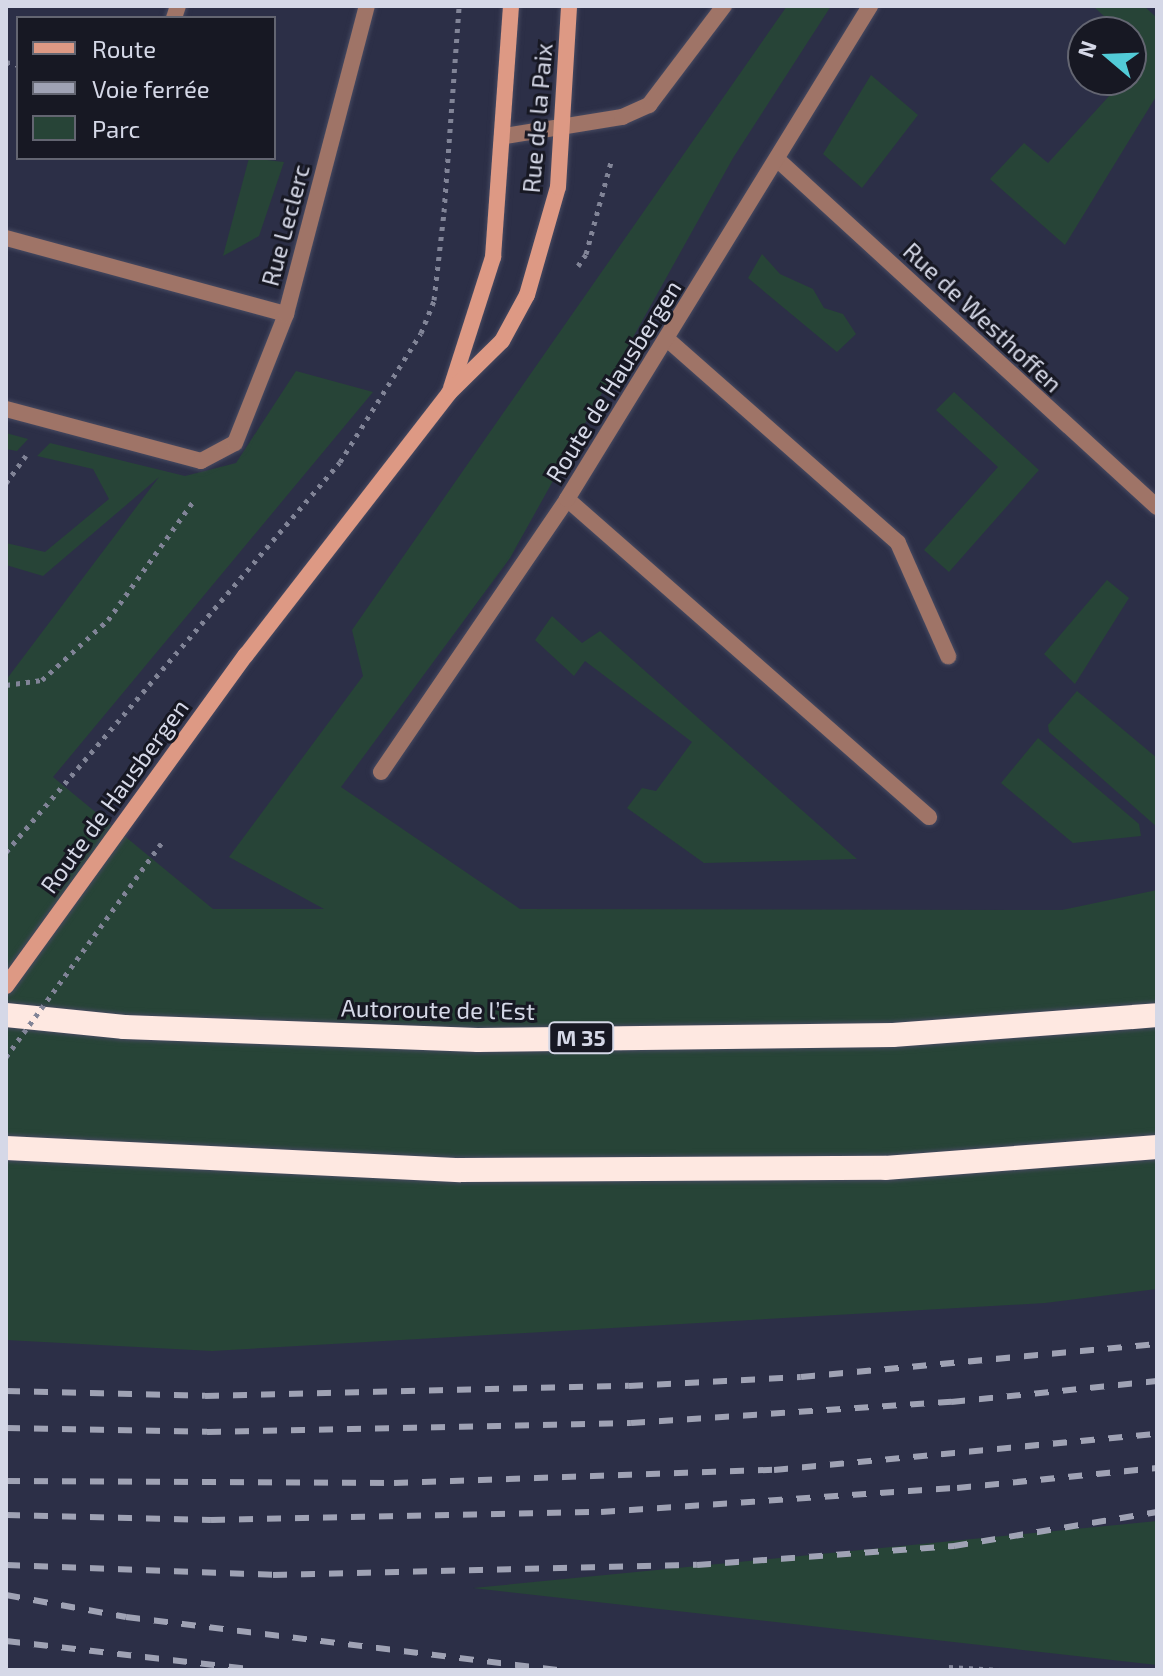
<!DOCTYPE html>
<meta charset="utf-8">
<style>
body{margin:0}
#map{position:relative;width:1163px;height:1676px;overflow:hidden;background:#2c2f47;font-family:"Exo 2",sans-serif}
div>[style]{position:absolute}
.green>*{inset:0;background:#274437}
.path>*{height:5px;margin-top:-2.5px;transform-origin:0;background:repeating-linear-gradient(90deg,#818497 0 4px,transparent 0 10px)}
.roads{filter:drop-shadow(0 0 2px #474a61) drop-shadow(0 0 2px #474a61)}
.lane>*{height:16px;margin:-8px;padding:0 8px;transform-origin:8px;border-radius:8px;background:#9f7467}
.street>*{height:16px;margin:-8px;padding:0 8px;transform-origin:8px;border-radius:8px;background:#9f7467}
.secondary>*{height:16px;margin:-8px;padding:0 8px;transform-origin:8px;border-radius:8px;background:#dd9984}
.highway>*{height:24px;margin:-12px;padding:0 12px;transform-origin:12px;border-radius:12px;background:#fee8e1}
.rail>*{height:6px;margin-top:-3px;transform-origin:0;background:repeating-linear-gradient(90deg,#9fa2b4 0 14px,transparent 0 28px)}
.path-bridge>*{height:5px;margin-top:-2.5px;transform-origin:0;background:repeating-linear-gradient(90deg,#818497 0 4px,transparent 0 10px)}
span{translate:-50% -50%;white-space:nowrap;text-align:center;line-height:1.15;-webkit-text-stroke:6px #171823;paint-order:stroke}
.shield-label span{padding:2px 6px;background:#171823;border:2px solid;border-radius:6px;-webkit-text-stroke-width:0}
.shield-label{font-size:22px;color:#d5d8e7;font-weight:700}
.street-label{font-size:24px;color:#d5d8e7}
.frame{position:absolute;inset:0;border:8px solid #d5d8e7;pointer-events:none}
.legend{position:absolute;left:16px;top:16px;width:260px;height:144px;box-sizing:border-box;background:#171823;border:2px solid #636571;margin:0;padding:10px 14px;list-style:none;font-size:24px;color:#d5d8e7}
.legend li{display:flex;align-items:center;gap:16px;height:40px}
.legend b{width:40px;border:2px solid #636571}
.north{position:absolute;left:1067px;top:16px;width:80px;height:80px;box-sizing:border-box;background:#171823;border:2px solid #636571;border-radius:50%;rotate:289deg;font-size:22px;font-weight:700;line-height:32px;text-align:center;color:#d5d8e7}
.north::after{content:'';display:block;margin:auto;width:28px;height:36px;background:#52cbd7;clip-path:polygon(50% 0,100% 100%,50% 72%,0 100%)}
</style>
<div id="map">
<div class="green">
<div style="clip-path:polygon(787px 6px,831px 6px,733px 158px,510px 558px,341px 787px,520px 909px,1062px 910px,1157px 890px,1157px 1289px,1045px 1303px,212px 1351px,6px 1340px,6px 680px,159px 477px,43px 576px,6px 565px,6px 543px,45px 552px,109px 499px,93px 469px,37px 456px,50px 443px,185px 476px,236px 463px,296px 371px,373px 392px,53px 777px,213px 909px,324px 909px,229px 857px,363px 676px,352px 630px)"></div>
<div style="clip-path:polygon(1093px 6px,1144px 6px,1157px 18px,1157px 95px,1065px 245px,990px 179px,1024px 143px,1048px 163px,1110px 95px,1099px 84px,1103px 80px,1131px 80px,1131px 32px,1121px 32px)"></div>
<div style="clip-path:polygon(871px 75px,918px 115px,862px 188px,823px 154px)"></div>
<div style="clip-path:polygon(249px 158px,284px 162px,259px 236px,223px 256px)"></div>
<div style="clip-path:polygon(762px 254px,780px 274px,813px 289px,824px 308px,843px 314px,856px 334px,837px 352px,748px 278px)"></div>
<div style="clip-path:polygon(954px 392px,1039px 470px,949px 572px,924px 550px,998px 467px,936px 410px)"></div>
<div style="clip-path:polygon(6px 433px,28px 439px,17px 451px,6px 449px)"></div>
<div style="clip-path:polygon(1107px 580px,1129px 598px,1075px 684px,1044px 654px)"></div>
<div style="clip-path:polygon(552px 616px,582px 643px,600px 631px,857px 859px,704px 863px,627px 808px,642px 788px,656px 791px,692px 742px,585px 661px,574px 676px,535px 640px)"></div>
<div style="clip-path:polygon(1077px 691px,1157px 758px,1157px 827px,1049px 732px,1048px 725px)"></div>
<div style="clip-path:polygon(1038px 738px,1139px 824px,1141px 836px,1073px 843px,1001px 783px)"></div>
<div style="clip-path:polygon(1157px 1521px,1157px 1665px,473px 1588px)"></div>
</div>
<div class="path">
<div style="left:6px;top:62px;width:12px;rotate:14deg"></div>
<div style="left:578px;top:266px;width:14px;rotate:-56deg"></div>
<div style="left:586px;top:254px;width:99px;rotate:-74.8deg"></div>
<div style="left:6px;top:483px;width:34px;rotate:-54deg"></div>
<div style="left:6px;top:685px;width:36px;rotate:-8deg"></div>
<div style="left:42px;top:680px;width:89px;rotate:-42.3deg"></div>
<div style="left:108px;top:620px;width:149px;rotate:-54.3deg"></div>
<div style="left:6px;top:852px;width:513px;rotate:-49.42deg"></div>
<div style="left:340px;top:462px;width:152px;rotate:-57.9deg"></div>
<div style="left:421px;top:333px;width:35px;rotate:-68deg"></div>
<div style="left:434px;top:300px;width:89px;rotate:-83.5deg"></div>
<div style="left:444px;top:212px;width:207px;rotate:-85.8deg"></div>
<div style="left:949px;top:1667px;width:51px;rotate:3.4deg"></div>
</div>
<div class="roads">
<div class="lane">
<div style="left:174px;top:18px;width:13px;rotate:-72deg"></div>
<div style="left:6px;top:409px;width:202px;rotate:14.9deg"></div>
<div style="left:201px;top:461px;width:38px;rotate:-28deg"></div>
<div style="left:235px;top:443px;width:139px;rotate:-68.4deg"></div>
<div style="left:567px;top:499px;width:482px;rotate:41.3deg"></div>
</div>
<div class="street">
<div style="left:505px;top:136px;width:119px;rotate:-9.2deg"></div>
<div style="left:622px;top:117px;width:30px;rotate:-24deg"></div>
<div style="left:649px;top:105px;width:124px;rotate:-52.9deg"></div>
<div style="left:778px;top:160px;width:514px;rotate:42.48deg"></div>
<div style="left:6px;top:238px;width:290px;rotate:15.2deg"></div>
<div style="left:286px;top:314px;width:318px;rotate:-75.3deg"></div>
<div style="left:667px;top:339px;width:308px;rotate:41.4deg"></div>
<div style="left:898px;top:543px;width:124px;rotate:66.1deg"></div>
<div style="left:381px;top:772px;width:330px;rotate:-55.7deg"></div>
<div style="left:567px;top:499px;width:579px;rotate:-58.42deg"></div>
</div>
<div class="secondary">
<div style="left:451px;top:388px;width:138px;rotate:-72.2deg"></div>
<div style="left:493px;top:257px;width:252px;rotate:-85.9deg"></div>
<div style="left:6px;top:986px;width:409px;rotate:-54.1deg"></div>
<div style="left:246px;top:655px;width:331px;rotate:-52.2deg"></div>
<div style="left:449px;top:393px;width:74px;rotate:-44.5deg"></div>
<div style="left:502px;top:341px;width:52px;rotate:-61.5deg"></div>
<div style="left:527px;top:295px;width:112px;rotate:-74deg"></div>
<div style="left:558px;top:187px;width:181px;rotate:-86.5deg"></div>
</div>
<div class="highway">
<div style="left:6px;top:1015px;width:119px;rotate:5.8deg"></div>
<div style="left:124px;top:1027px;width:354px;rotate:2.1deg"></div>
<div style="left:478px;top:1040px;width:415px;rotate:-0.7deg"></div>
<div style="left:893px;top:1035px;width:265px;rotate:-4.3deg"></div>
<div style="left:6px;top:1148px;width:455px;rotate:2.8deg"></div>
<div style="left:460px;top:1170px;width:425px;rotate:-0.3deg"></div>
<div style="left:885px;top:1168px;width:273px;rotate:-4.4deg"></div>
</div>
</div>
<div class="rail">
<div style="left:6px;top:1391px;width:199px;rotate:1.4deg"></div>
<div style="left:205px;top:1396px;width:424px;rotate:-1.4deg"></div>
<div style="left:629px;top:1386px;width:172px;rotate:-3deg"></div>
<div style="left:801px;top:1377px;width:358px;rotate:-5.3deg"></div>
<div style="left:6px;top:1428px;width:201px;rotate:1.1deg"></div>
<div style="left:207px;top:1432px;width:424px;rotate:-1.2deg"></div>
<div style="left:631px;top:1423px;width:321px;rotate:-3.8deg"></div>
<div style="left:951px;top:1402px;width:207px;rotate:-5.8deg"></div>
<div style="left:6px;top:1481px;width:388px;rotate:0.3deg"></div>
<div style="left:394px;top:1483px;width:380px;rotate:-2deg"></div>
<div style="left:774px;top:1470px;width:385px;rotate:-5.4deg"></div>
<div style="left:6px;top:1515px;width:205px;rotate:1.4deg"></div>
<div style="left:211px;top:1520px;width:390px;rotate:-1.2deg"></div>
<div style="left:601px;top:1512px;width:357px;rotate:-3.9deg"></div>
<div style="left:957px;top:1488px;width:201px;rotate:-5.7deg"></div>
<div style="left:6px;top:1565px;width:267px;rotate:2.1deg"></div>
<div style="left:273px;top:1575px;width:424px;rotate:-1.4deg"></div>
<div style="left:697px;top:1565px;width:258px;rotate:-4.2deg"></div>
<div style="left:954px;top:1546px;width:206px;rotate:-9.5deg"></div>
<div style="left:6px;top:1595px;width:122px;rotate:10.4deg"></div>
<div style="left:126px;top:1617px;width:437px;rotate:7deg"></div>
<div style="left:6px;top:1641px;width:251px;rotate:6.6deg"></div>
</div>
<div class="path-bridge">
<div style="left:6px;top:1057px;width:267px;rotate:-54deg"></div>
</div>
<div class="shield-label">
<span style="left:581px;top:1038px">M 35</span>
</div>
<div class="street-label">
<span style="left:537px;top:118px;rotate:-85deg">Rue de la Paix</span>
<span style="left:285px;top:225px;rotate:-75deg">Rue Leclerc</span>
<span style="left:983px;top:317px;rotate:43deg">Rue de Westhoffen</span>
<span style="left:613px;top:381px;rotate:-58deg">Route de Hausbergen</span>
<span style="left:114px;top:796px;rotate:-54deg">Route de Hausbergen</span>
<span style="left:438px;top:1009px;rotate:1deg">Autoroute de l’Est</span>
</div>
<div class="frame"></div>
<ul class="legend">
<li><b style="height:10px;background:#dd9984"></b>Route</li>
<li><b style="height:10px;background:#9fa2b4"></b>Voie ferrée</li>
<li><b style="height:22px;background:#274437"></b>Parc</li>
</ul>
<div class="north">N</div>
</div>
